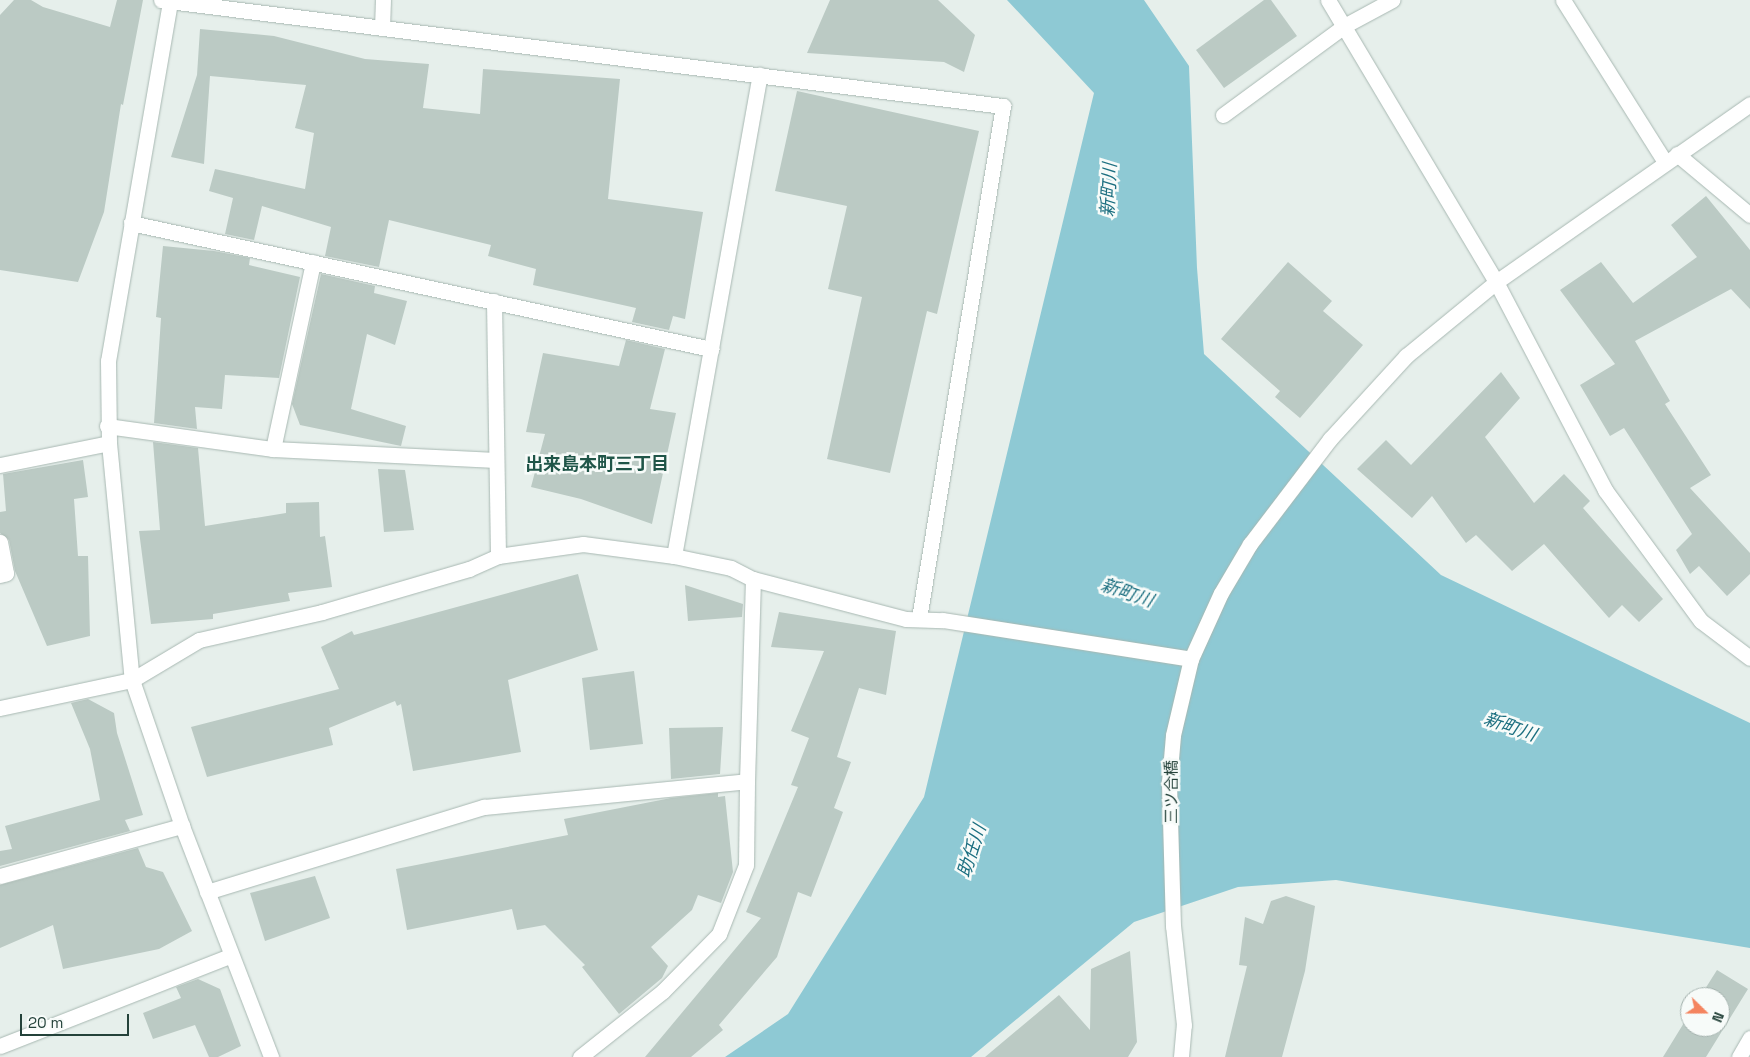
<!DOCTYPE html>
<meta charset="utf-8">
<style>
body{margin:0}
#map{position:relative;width:1750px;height:1057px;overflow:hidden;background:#e6efeb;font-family:"Space Grotesk","Noto Sans JP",sans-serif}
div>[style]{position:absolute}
.water>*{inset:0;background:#8ec9d4}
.building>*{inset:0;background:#bbcac4}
.roads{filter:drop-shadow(0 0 1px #a8b8b2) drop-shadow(0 0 1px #a8b8b2)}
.service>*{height:15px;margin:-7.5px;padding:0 7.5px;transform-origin:7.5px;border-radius:7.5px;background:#fff}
.minor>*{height:15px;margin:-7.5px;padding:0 7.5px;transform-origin:7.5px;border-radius:7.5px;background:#fff}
.tertiary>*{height:15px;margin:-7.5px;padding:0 7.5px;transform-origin:7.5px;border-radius:7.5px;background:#fff}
span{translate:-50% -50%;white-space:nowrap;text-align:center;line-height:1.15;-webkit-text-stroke:5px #f7fbf9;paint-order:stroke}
.street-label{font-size:16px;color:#24423a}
.water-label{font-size:18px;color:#1c6f80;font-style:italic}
.neighbourhood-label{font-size:18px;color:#1f5548;font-weight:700}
.north{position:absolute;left:1680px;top:987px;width:50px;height:50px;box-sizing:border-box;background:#f7fbf9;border:1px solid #a3b1ad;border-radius:50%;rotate:112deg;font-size:14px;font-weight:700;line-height:20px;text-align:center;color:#24423a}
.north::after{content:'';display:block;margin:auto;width:18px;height:22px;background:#f4845f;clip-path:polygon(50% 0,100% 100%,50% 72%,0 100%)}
.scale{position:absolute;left:20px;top:1014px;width:109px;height:22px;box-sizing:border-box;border:2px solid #24423a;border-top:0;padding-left:6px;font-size:15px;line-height:18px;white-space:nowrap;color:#24423a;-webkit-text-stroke:4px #f7fbf9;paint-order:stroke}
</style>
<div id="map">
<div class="water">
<div style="clip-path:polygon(1007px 0,1144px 0,1189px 66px,1197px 268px,1204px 354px,1441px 575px,1750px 723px,1750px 948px,1336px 880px,1238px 887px,1134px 922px,971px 1057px,725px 1057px,788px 1014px,924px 797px,1094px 93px)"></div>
</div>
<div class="building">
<div style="clip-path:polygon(14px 0,31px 0,43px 7px,110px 27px,117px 0,143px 0,123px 105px,121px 104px,104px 212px,78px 282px,0 270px,0 15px)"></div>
<div style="clip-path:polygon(830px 0,938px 0,975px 35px,964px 72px,944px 62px,807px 53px)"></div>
<div style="clip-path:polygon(1264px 0,1271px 0,1297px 36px,1224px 88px,1196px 50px)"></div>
<div style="clip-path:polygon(200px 29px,274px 36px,365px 59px,429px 64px,423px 108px,480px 114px,483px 69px,620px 79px,608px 199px,703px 212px,685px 319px,673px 316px,669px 330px,632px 322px,636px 308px,533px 285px,536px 269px,488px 256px,491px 245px,389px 220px,379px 267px,325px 256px,331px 227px,262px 206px,254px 240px,225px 234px,233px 198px,209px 191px,215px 169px,305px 189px,314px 133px,295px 128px,306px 85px,210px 76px,204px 164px,171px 157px,197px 75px)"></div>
<div style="clip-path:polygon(797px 91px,979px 131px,937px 314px,927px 311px,890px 473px,827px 459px,862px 297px,828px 289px,847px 206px,775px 191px)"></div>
<div style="clip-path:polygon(1706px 196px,1750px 250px,1750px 309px,1731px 289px,1635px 341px,1670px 401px,1665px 404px,1711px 475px,1690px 488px,1750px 553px,1750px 574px,1727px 596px,1699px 566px,1690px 574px,1676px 550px,1692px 534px,1624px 428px,1610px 436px,1580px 385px,1615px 364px,1560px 290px,1601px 262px,1633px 303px,1697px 257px,1671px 225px)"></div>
<div style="clip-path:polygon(163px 246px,214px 251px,250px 258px,249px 265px,300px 277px,279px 378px,225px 375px,222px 409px,195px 407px,197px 429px,154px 423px,161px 318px,156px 317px)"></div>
<div style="clip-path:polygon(1288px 262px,1332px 301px,1323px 311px,1363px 345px,1300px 418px,1275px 397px,1280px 391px,1221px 339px)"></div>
<div style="clip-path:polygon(321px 274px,375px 286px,374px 293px,407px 301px,395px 345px,367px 334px,351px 409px,406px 426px,401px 446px,300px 425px,292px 404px)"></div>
<div style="clip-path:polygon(626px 340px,665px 349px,650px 409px,676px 413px,652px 524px,581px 499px,531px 487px,545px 434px,526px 432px,543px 353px,619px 366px)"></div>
<div style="clip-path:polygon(1501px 372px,1520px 398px,1485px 437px,1534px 503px,1564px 474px,1590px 501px,1583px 508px,1663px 599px,1639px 622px,1622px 605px,1609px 618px,1544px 544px,1512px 571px,1476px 535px,1466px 543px,1432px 496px,1412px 518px,1357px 469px,1386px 440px,1411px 465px)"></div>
<div style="clip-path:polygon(153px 442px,198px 448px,205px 526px,286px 513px,286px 503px,319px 502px,320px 537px,325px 536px,332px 587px,288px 593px,290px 601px,213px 614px,213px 619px,151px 624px,139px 531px,160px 530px)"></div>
<div style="clip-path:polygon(83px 460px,88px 497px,74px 499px,78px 556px,88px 556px,90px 636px,47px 646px,15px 571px,9px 540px,0 533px,0 512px,6px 511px,3px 474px)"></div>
<div style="clip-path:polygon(378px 469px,405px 470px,414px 530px,384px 532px)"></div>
<div style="clip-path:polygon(578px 574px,598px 650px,508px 680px,521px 752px,413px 771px,401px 704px,397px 706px,395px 701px,329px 728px,333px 745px,207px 777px,191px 727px,339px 689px,321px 647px,352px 631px,354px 635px)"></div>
<div style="clip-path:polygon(685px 585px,743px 604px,742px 617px,688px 621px)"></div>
<div style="clip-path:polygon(779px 612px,896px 631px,886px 695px,859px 688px,837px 757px,851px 762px,834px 808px,843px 812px,811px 897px,798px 892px,777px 957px,719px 1025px,723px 1030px,691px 1057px,645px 1057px,761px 918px,746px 912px,798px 787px,791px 785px,809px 738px,791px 731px,824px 651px,771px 647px)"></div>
<div style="clip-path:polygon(634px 671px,643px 744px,590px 750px,582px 678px)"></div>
<div style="clip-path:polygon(88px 699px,114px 713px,117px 733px,143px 815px,125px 820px,130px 831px,0 866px,0 851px,12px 849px,5px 826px,100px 800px,90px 749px,71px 703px)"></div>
<div style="clip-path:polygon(723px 727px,720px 774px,671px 779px,669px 728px)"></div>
<div style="clip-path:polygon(718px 793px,718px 797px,725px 796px,733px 872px,721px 903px,698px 895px,692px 910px,651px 947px,668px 966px,662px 978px,619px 1014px,582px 967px,585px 965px,545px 925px,517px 930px,512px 909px,407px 930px,396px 869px,568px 835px,564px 819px,671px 798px)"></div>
<div style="clip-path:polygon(138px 848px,146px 867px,163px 872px,192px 931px,159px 949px,63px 969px,53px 925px,0 948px,0 885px)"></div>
<div style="clip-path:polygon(315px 876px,330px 918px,265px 941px,250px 893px)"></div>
<div style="clip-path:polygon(1286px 896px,1315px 906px,1305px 971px,1282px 1057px,1225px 1057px,1247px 966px,1239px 965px,1245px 917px,1263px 924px,1271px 901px)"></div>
<div style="clip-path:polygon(1130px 951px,1137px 1042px,1128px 1057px,985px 1057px,1059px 995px,1090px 1030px,1091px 969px)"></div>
<div style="clip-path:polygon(1717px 970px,1748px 989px,1706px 1057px,1663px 1057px,1690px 1013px,1690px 1027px,1720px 1027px,1720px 997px,1700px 997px)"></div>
<div style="clip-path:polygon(198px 979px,220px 989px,241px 1046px,218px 1057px,209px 1057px,195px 1025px,153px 1039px,143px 1013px,181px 998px,176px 987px)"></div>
</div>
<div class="roads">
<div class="service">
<div style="left:0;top:542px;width:32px;rotate:79deg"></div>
<div style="left:6px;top:573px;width:6px;rotate:162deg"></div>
</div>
<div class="minor">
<div style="left:1328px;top:0;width:328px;rotate:59.2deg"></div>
<div style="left:1496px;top:282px;width:235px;rotate:62.3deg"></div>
<div style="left:1605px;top:490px;width:162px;rotate:53.8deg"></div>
<div style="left:1701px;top:621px;width:61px;rotate:37.1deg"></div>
<div style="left:1563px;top:0;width:191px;rotate:57.8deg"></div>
<div style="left:382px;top:28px;width:28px;rotate:-88deg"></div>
<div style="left:1223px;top:115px;width:150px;rotate:-36.3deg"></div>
<div style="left:1344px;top:26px;width:55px;rotate:-28.4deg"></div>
<div style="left:1677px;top:154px;width:95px;rotate:39.9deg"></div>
<div style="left:131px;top:223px;width:594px;rotate:12.26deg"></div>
<div style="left:494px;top:301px;width:255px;rotate:89.1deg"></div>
<div style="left:107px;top:426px;width:168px;rotate:7.9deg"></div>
<div style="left:273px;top:449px;width:223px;rotate:2.8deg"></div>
<div style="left:273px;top:449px;width:191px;rotate:-77.9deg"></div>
<div style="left:0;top:465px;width:111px;rotate:-11.4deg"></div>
<div style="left:674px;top:556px;width:489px;rotate:-79.9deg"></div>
<div style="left:919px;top:618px;width:519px;rotate:-80.68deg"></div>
<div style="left:0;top:876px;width:189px;rotate:-15.4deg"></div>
<div style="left:580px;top:1057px;width:106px;rotate:-38.5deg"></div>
<div style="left:663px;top:991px;width:80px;rotate:-45.5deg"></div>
<div style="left:719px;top:934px;width:74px;rotate:-68.6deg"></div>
<div style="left:746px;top:865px;width:84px;rotate:-89.3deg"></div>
<div style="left:1739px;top:1057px;width:22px;rotate:-60deg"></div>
</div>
<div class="tertiary">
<div style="left:161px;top:0;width:849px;rotate:7.18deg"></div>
<div style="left:170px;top:2px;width:364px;rotate:99.8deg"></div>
<div style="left:108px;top:361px;width:82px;rotate:89.3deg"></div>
<div style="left:109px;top:443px;width:238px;rotate:84.5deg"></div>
<div style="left:132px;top:680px;width:154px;rotate:71.1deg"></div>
<div style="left:182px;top:826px;width:248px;rotate:68.9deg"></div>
<div style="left:0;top:708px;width:135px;rotate:-12deg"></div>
<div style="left:132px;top:680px;width:78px;rotate:-30.8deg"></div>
<div style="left:199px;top:640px;width:126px;rotate:-12.8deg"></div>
<div style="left:322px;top:612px;width:153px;rotate:-16.3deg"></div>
<div style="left:469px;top:569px;width:32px;rotate:-24deg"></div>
<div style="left:498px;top:556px;width:86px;rotate:-8deg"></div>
<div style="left:583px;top:544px;width:92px;rotate:7.5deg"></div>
<div style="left:674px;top:556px;width:58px;rotate:11.9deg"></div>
<div style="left:731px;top:568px;width:25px;rotate:27deg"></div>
<div style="left:753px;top:579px;width:158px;rotate:14.7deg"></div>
<div style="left:906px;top:619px;width:37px;rotate:2deg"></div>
<div style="left:943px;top:620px;width:251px;rotate:8.9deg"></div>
<div style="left:207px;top:892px;width:290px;rotate:-17.1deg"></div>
<div style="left:484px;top:807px;width:264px;rotate:-5.6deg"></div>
<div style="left:747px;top:781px;width:202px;rotate:-88.3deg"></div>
<div style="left:0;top:1046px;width:247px;rotate:-21.4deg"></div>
<div style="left:1181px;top:1057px;width:32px;rotate:-85deg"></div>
<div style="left:1184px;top:1025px;width:100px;rotate:-96.3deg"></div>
<div style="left:1173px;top:926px;width:144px;rotate:-91.6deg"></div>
<div style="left:1169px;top:782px;width:47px;rotate:-85.1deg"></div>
<div style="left:1173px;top:735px;width:78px;rotate:-76.7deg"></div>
<div style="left:1191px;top:659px;width:72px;rotate:-65.6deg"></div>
<div style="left:1221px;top:593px;width:57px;rotate:-59.4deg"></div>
<div style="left:1250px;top:544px;width:132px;rotate:-52.7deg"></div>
<div style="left:1330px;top:439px;width:113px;rotate:-47.5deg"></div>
<div style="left:1406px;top:356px;width:117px;rotate:-39.4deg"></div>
<div style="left:1496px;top:282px;width:310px;rotate:-35deg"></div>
</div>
</div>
<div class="street-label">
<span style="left:1172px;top:792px;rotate:-90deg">三ツ合橋</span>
</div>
<div class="water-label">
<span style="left:1109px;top:190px;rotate:-87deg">新町川</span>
<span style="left:1127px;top:593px;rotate:19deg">新町川</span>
<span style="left:1510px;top:727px;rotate:19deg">新町川</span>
<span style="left:972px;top:851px;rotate:-72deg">助任川</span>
</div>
<div class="neighbourhood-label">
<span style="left:597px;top:464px">出来島本町三丁目</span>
</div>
<div class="north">N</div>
<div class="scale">20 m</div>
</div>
